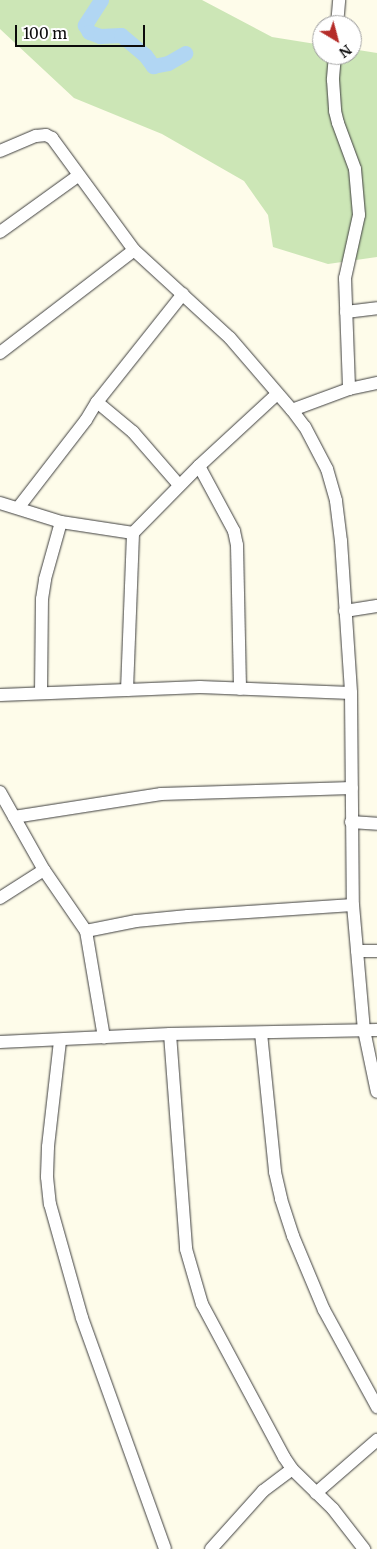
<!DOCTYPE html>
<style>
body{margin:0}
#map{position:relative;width:377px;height:1549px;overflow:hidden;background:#fefcea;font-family:Merriweather,serif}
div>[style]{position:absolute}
.green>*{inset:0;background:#cce6b6}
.river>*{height:15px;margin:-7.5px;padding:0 7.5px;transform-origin:7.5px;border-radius:7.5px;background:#b1d6f3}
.roads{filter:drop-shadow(0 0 1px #3e3e3e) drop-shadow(0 0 1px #3e3e3e)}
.minor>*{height:12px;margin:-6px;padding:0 6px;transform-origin:6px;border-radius:6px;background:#fff}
span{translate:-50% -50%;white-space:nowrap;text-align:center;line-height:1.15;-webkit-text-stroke:5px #fff;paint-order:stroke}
.north{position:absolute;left:312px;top:15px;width:50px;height:50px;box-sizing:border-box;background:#fff;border:1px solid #9d9d9d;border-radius:50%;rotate:143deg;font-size:14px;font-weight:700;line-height:20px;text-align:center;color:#0b0b0b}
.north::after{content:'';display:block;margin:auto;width:18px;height:22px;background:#b52d29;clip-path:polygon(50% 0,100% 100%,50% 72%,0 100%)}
.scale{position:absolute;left:15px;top:25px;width:130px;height:22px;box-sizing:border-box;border:2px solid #0b0b0b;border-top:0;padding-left:6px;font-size:15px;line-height:18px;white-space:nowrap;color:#0b0b0b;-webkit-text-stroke:4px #fff;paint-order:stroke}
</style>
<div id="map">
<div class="green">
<div style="clip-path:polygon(0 0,202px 0,272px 37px,322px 45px,322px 55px,352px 55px,352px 49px,377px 53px,377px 257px,328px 264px,273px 247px,268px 215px,244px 181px,162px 134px,74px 98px,0 29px)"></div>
</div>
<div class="river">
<div style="left:101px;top:0;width:30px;rotate:123deg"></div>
<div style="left:85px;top:25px;width:8px;rotate:60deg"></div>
<div style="left:89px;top:32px;width:12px;rotate:20deg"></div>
<div style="left:100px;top:36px;width:21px;rotate:-3deg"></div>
<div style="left:121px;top:35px;width:31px;rotate:40deg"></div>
<div style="left:145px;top:55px;width:14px;rotate:54deg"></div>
<div style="left:153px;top:66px;width:15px;rotate:-11deg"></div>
<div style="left:168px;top:63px;width:20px;rotate:-30deg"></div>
</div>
<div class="roads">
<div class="minor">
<div style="left:337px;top:25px;width:25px;rotate:-85deg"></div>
<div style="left:335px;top:55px;width:25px;rotate:95deg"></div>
<div style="left:333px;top:80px;width:31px;rotate:86deg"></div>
<div style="left:335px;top:111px;width:12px;rotate:76deg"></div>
<div style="left:338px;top:123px;width:49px;rotate:69.7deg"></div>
<div style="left:355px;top:169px;width:46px;rotate:85deg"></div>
<div style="left:359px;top:215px;width:65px;rotate:102.5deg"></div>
<div style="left:345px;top:278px;width:111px;rotate:87.9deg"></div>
<div style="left:0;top:151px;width:39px;rotate:-23deg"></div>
<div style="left:36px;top:136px;width:10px;rotate:-6deg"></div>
<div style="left:46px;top:135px;width:7px;rotate:27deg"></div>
<div style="left:52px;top:138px;width:139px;rotate:53.8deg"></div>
<div style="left:134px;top:250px;width:130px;rotate:42.5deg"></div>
<div style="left:230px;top:338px;width:95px;rotate:49.3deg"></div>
<div style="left:292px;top:410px;width:21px;rotate:53deg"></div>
<div style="left:305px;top:427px;width:47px;rotate:62.4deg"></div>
<div style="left:327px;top:469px;width:33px;rotate:74deg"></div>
<div style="left:336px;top:501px;width:40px;rotate:82.9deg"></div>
<div style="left:341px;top:541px;width:152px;rotate:86.2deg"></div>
<div style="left:351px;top:693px;width:212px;rotate:89.5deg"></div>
<div style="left:353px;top:905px;width:125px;rotate:85deg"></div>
<div style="left:364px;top:1030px;width:63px;rotate:78.2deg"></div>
<div style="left:0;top:232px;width:96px;rotate:-35.7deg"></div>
<div style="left:346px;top:312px;width:31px;rotate:-7deg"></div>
<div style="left:0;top:353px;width:169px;rotate:-37.5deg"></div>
<div style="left:97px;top:402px;width:47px;rotate:39.8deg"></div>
<div style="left:133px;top:432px;width:70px;rotate:49deg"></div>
<div style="left:292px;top:410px;width:61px;rotate:-20.2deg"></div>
<div style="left:349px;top:389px;width:29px;rotate:-12deg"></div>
<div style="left:199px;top:466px;width:74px;rotate:61.7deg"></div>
<div style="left:234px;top:531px;width:14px;rotate:78deg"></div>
<div style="left:237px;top:545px;width:144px;rotate:88.8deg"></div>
<div style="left:0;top:503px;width:64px;rotate:17.3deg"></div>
<div style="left:61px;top:522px;width:73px;rotate:8.7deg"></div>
<div style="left:18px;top:508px;width:111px;rotate:-52.3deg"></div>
<div style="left:86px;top:420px;width:21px;rotate:-59deg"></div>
<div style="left:97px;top:402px;width:138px;rotate:-51.5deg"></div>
<div style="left:345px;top:611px;width:32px;rotate:-9deg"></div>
<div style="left:127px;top:690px;width:73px;rotate:-2.4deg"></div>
<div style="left:200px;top:687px;width:151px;rotate:2.3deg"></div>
<div style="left:41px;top:693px;width:94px;rotate:-89.4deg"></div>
<div style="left:42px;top:599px;width:20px;rotate:-81deg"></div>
<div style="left:45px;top:579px;width:59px;rotate:-74.3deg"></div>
<div style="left:0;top:695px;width:127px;rotate:-2.3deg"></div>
<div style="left:127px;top:690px;width:157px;rotate:-87.8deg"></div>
<div style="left:133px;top:533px;width:94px;rotate:-45.4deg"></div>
<div style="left:199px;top:466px;width:106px;rotate:-42.7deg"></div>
<div style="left:0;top:792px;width:90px;rotate:60.6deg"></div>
<div style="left:44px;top:870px;width:74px;rotate:55.5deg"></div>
<div style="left:86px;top:931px;width:108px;rotate:80.4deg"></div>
<div style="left:14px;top:817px;width:149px;rotate:-8.9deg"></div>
<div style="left:161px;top:794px;width:191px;rotate:-1.8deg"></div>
<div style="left:351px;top:822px;width:26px;rotate:4deg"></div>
<div style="left:0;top:898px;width:52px;rotate:-32.5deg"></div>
<div style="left:86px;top:931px;width:51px;rotate:-11.3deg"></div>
<div style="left:136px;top:921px;width:52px;rotate:-5.5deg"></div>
<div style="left:188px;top:916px;width:165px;rotate:-3.8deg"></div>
<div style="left:357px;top:951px;width:20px"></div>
<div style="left:261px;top:1033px;width:140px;rotate:84.2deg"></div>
<div style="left:275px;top:1172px;width:28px;rotate:77deg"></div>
<div style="left:281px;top:1199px;width:39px;rotate:72deg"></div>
<div style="left:293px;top:1236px;width:80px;rotate:67.3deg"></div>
<div style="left:324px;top:1310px;width:111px;rotate:61.3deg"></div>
<div style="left:170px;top:1034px;width:216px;rotate:85.7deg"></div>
<div style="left:186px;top:1249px;width:57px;rotate:73.8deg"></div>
<div style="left:202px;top:1304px;width:174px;rotate:61.8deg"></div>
<div style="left:284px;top:1457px;width:14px;rotate:56deg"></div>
<div style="left:292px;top:1469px;width:57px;rotate:44.3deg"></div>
<div style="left:333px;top:1509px;width:51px;rotate:52.2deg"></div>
<div style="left:60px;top:1041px;width:107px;rotate:96.5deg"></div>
<div style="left:48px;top:1147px;width:30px;rotate:92deg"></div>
<div style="left:47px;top:1177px;width:27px;rotate:84deg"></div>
<div style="left:50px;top:1204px;width:118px;rotate:74.3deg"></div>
<div style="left:82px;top:1318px;width:245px;rotate:70.2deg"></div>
<div style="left:0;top:1042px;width:170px;rotate:-2.7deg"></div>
<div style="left:170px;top:1034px;width:207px;rotate:-1.1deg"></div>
<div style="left:316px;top:1493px;width:81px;rotate:-41deg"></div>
<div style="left:211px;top:1549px;width:78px;rotate:-48.1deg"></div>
<div style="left:263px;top:1491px;width:36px;rotate:-37deg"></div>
</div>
</div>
<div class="north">N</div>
<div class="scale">100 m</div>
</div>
